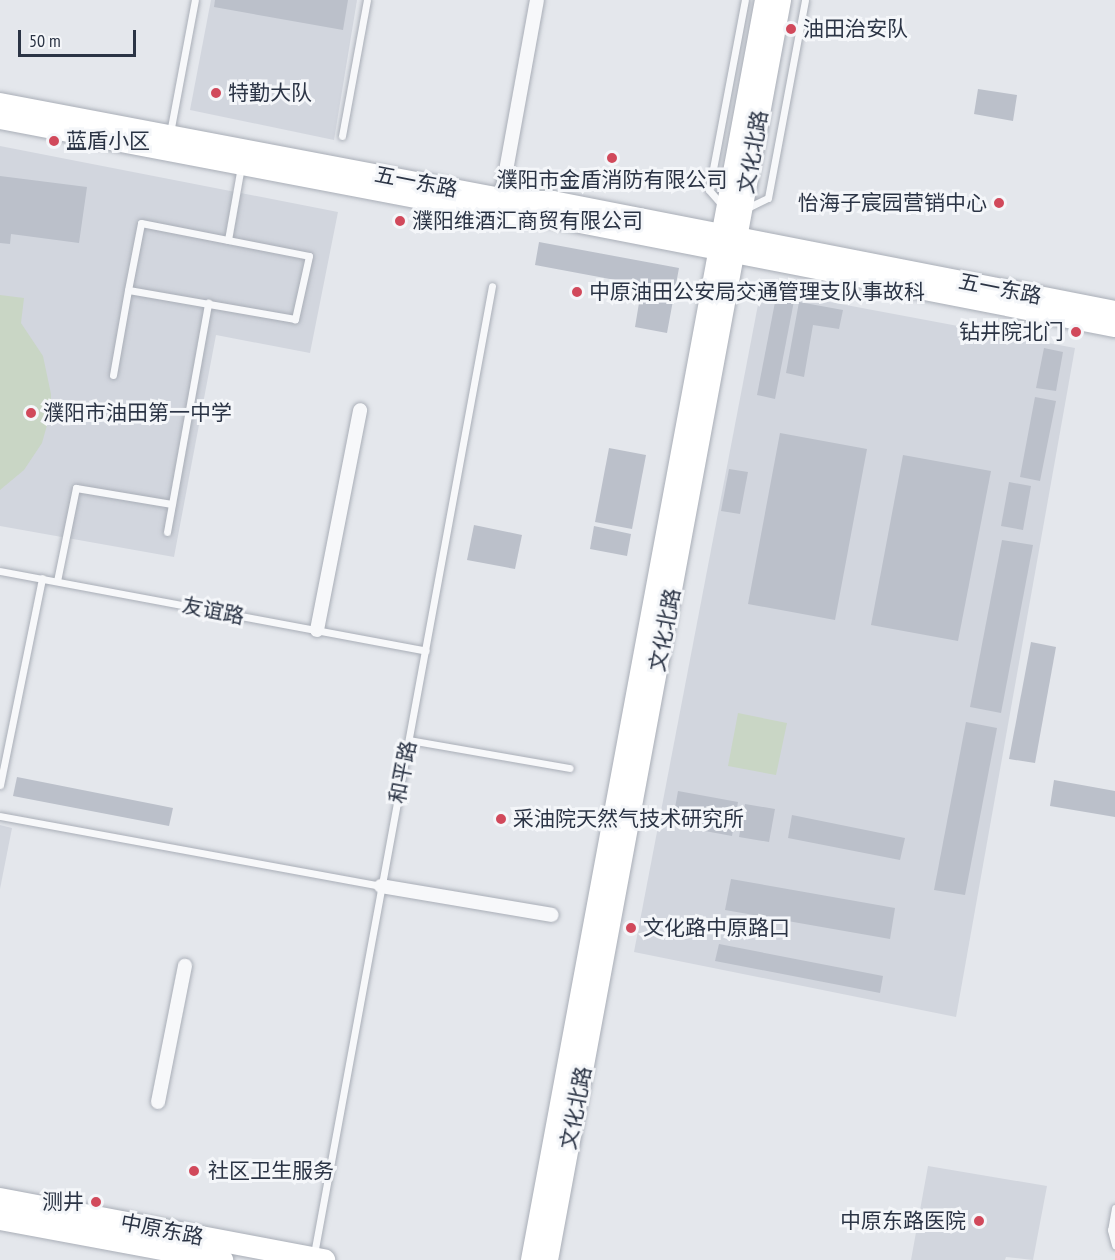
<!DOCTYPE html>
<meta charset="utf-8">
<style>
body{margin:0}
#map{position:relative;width:1115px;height:1260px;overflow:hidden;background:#e4e7ec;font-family:"PT Sans Narrow","Noto Sans SC",sans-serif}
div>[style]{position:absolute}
.built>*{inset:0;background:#d2d6de}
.green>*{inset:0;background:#c9d6c5}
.building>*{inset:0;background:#bbc0ca}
.roads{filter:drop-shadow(0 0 2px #a9aeb7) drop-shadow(0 0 2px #a9aeb7)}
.lane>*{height:7px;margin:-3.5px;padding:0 3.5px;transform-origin:3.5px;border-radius:3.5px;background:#f7f8fa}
.street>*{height:14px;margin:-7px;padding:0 7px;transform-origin:7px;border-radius:7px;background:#f7f8fa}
.secondary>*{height:20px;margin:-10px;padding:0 10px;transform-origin:10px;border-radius:10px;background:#fff}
.primary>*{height:22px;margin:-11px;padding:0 11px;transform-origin:11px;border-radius:11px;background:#fff}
.dots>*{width:16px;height:16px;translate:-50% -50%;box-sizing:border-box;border:3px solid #f4f6f9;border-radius:50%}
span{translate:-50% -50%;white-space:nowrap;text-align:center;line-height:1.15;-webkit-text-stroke:6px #f4f6f9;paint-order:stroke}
.poi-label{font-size:21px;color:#2b3445}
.left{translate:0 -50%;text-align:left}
.right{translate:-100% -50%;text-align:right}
.street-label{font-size:21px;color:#2b3445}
.scale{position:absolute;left:18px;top:30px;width:118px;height:27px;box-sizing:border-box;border:3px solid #2b3445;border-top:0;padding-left:8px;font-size:18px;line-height:21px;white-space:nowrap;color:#2b3445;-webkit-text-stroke:4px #f4f6f9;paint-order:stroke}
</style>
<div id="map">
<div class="built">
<div style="clip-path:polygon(211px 0,357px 0,334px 140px,190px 110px)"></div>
<div style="clip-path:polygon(0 146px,338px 212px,310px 353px,216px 335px,174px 557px,0 526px)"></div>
<div style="clip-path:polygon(761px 289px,1075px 348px,956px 1017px,634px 952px)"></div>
<div style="clip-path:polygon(0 825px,12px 828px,0 889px)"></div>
<div style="clip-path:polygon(928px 1166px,1047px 1186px,1033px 1260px,1006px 1257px,1005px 1260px,911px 1260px)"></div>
</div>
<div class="green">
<div style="clip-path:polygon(0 295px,24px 298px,21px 323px,43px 356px,51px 394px,51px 411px,42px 443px,24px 470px,0 490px)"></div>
<div style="clip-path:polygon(738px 713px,787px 723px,776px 775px,728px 766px)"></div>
</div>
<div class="building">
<div style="clip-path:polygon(215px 0,348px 0,343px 30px,214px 7px)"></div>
<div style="clip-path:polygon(978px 89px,1017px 95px,1013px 121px,974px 114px)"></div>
<div style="clip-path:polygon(0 176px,87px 187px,79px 243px,11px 234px,10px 244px,0 243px)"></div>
<div style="clip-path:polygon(539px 242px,679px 268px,667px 333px,635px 327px,642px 285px,535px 265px)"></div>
<div style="clip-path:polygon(776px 297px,794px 301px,775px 399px,757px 395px)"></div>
<div style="clip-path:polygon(799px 302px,843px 310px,839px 329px,813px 325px,804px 377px,786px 373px)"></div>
<div style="clip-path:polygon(1044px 348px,1063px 352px,1056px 391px,1036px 388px)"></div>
<div style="clip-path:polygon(1035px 397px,1056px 401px,1040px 481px,1020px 477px)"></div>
<div style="clip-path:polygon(780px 433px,867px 449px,835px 620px,748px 604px)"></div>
<div style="clip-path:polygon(609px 448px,646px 455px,632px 529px,595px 522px)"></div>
<div style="clip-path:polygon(903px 455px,991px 471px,958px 641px,871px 625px)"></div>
<div style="clip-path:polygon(729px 469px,748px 472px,740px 514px,721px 511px)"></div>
<div style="clip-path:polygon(1009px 482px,1031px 486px,1023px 530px,1001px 526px)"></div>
<div style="clip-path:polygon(474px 525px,522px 535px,515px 569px,467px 560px)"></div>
<div style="clip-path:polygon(594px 526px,631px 534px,627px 556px,590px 549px)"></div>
<div style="clip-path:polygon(1002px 540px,1033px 545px,1001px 713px,970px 707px)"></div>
<div style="clip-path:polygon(1031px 642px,1056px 647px,1035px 763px,1009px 759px)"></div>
<div style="clip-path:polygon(966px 722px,997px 728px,965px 895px,934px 890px)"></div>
<div style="clip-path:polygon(17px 777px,173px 808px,169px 826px,13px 796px)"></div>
<div style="clip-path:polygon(1054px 780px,1115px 791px,1115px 817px,1050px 806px)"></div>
<div style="clip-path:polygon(678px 791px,738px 802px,732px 836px,672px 825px)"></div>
<div style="clip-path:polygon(745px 804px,775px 809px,769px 842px,739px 837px)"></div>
<div style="clip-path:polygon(792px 815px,905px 838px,900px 860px,788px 838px)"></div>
<div style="clip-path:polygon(731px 879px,895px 908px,890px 939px,725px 910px)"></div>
<div style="clip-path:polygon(719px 944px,883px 976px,880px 993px,715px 961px)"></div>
</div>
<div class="roads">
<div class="lane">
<div style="left:170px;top:133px;width:135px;rotate:-79.4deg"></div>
<div style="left:342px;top:136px;width:138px;rotate:-79.6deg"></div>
<div style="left:722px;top:205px;width:20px;rotate:-131deg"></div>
<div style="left:709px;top:190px;width:193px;rotate:-79.3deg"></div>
<div style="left:745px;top:209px;width:25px;rotate:-26deg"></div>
<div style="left:768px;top:198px;width:201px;rotate:-79.4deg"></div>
<div style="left:228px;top:240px;width:75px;rotate:-80deg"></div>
<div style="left:113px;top:375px;width:86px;rotate:-80deg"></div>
<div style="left:128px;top:290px;width:68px;rotate:-79deg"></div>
<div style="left:141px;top:223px;width:171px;rotate:11.1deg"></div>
<div style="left:309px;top:256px;width:65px;rotate:102.5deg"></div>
<div style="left:295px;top:319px;width:169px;rotate:-170.1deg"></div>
<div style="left:167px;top:532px;width:233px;rotate:-79.8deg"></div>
<div style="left:0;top:571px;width:433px;rotate:10.6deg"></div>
<div style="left:57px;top:581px;width:95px;rotate:-78.5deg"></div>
<div style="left:76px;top:488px;width:97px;rotate:9.5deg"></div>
<div style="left:409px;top:740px;width:163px;rotate:9.9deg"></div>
<div style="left:0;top:785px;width:211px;rotate:-78.5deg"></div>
<div style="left:0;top:816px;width:387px;rotate:10.4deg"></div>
<div style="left:1115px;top:1208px;width:22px;rotate:100deg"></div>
<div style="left:1111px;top:1230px;width:16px;rotate:75deg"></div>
<div style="left:314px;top:1254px;width:984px;rotate:-79.58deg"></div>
</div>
<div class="street">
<div style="left:501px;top:198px;width:201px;rotate:-79.7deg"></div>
<div style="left:317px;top:630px;width:224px;rotate:-78.9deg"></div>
<div style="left:381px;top:886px;width:173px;rotate:9.6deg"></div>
<div style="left:158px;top:1102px;width:139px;rotate:-78.8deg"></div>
</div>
<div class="secondary">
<div style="left:0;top:103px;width:510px;rotate:10.74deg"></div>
<div style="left:501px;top:198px;width:17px;rotate:10deg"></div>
<div style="left:518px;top:201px;width:35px"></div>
<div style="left:553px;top:201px;width:573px;rotate:11.07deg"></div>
<div style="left:0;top:119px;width:514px;rotate:10.76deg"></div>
<div style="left:505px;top:215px;width:44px;rotate:2.6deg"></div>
<div style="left:549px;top:217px;width:577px;rotate:11deg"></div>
<div style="left:531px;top:1260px;width:1282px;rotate:-79.48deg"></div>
<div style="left:548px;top:1260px;width:1281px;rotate:-79.52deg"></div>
</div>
<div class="primary">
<div style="left:0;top:1199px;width:330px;rotate:10.7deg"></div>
<div style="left:0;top:1219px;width:226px;rotate:10.5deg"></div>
</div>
</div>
<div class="dots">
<div style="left:791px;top:29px;background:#d1495b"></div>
<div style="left:216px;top:93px;background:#d1495b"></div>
<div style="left:54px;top:141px;background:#d1495b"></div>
<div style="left:612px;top:158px;background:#d1495b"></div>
<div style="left:999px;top:203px;background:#d1495b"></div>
<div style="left:400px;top:221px;background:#d1495b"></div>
<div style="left:577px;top:292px;background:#d1495b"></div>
<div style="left:1076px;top:332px;background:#d1495b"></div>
<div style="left:31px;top:413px;background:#d1495b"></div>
<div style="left:501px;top:819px;background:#d1495b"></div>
<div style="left:631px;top:928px;background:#d1495b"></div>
<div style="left:194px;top:1171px;background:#d1495b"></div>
<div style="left:96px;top:1202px;background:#d1495b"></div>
<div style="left:979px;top:1221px;background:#d1495b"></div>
</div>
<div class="poi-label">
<span class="left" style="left:803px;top:29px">油田治安队</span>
<span class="left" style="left:228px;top:93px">特勤大队</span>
<span class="left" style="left:66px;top:141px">蓝盾小区</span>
<span style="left:612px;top:180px">濮阳市金盾消防有限公司</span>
<span class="right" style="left:987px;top:203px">怡海子宸园营销中心</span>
<span class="left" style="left:412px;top:221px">濮阳维酒汇商贸有限公司</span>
<span class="left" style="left:589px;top:292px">中原油田公安局交通管理支队事故科</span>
<span class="right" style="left:1064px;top:332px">钻井院北门</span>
<span class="left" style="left:43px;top:413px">濮阳市油田第一中学</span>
<span class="left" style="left:513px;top:819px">采油院天然气技术研究所</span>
<span class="left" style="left:643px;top:928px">文化路中原路口</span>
<span class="left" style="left:208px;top:1171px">社区卫生服务</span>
<span class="right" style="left:84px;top:1202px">测井</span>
<span class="right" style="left:966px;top:1221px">中原东路医院</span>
</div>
<div class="street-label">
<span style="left:753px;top:152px;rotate:-80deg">文化北路</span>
<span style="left:416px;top:182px;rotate:11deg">五一东路</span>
<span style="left:1000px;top:289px;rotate:11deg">五一东路</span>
<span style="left:213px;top:611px;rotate:11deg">友谊路</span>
<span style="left:665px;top:630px;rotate:-79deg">文化北路</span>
<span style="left:403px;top:772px;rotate:-79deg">和平路</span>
<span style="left:576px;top:1108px;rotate:-79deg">文化北路</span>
<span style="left:162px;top:1230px;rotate:11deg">中原东路</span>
</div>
<div class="scale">50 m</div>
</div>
